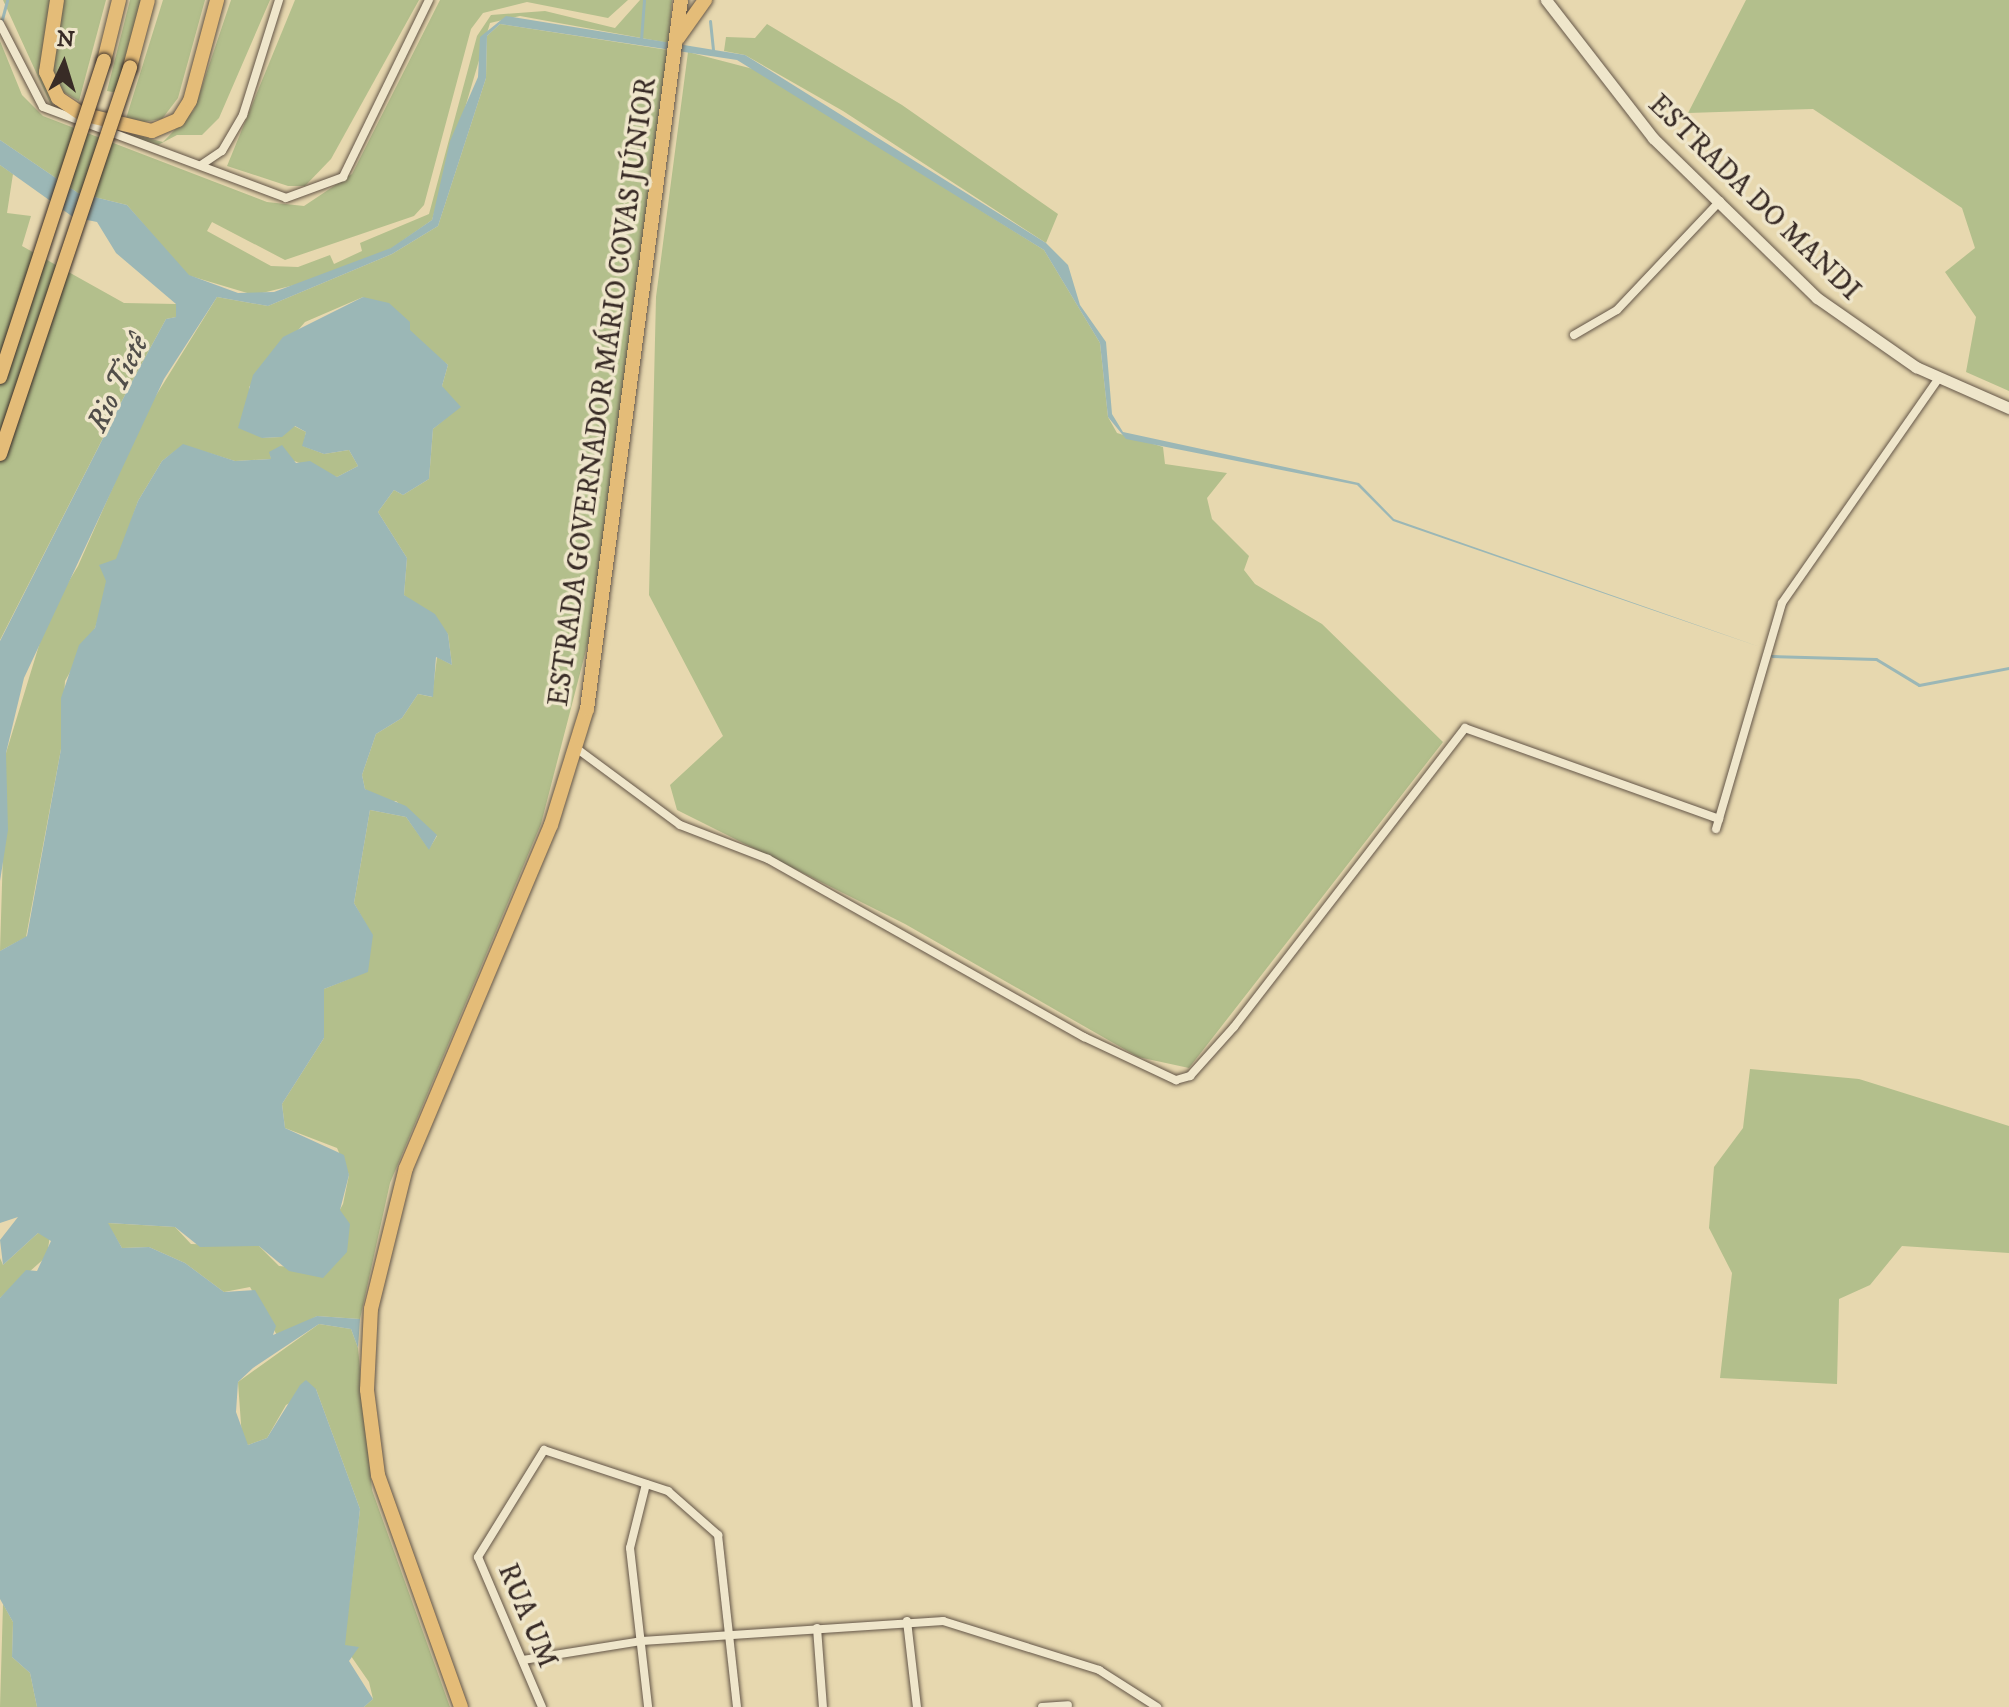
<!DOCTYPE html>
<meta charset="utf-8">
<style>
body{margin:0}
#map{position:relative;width:2009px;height:1707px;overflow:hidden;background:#e7d8af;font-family:"IM FELL DW Pica",serif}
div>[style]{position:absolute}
.green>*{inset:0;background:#b3bf8c}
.water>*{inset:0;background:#9bb7b6}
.stream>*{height:3px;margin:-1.5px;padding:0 1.5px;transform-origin:1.5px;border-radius:1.5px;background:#9bb7b6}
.roads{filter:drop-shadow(0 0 2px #645648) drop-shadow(0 0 2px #645648)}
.minor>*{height:8px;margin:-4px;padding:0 4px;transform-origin:4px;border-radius:4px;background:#efe6cb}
.secondary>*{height:11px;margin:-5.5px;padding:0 5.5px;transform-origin:5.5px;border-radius:5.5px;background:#efe6cb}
.trunk>*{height:14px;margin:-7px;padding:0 7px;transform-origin:7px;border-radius:7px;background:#e4bc78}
.motorway>*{height:14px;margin:-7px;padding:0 7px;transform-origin:7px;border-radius:7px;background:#e4bc78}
.bridges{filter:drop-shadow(0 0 2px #382b26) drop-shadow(0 0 2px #382b26)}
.motorway-bridge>*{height:14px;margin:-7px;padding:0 7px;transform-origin:7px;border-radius:7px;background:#e4bc78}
span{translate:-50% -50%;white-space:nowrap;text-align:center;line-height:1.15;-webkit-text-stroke:7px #efe6cb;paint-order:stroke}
.street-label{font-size:28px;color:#382b26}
.water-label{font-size:30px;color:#514e4a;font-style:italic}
.north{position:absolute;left:24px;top:24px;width:80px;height:80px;-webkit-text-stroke:6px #efe6cb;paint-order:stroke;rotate:4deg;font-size:22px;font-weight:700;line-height:32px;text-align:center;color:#382b26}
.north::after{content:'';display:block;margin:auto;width:28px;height:36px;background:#382b26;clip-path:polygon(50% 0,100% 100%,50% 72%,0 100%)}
</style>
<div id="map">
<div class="green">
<div style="clip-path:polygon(3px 0,53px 0,39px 72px,53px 105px,80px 121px,163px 142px,194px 110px,231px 0,270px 0,219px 118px,202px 135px,177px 135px,158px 145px,78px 123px,51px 105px)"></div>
<div style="clip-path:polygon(63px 0,106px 0,79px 101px,60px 90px,52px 71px)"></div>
<div style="clip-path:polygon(130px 0,142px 0,118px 93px,107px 91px)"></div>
<div style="clip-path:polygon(163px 0,205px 0,178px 98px,162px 119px,124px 125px)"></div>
<div style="clip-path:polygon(295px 0,419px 0,331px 159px,305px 186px,288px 186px,227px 166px)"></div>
<div style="clip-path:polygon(440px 0,628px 0,608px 18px,527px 2px,483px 13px,471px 29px,424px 205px,414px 216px,285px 260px,212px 222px,207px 231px,271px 266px,298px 267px,330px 255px,334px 264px,362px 251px,360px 243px,429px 214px,477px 36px,491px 15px,545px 11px,615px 28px,640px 0,672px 0,669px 43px,520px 16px,490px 23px,432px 220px,392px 248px,323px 278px,254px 295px,187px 275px,127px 205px,78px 193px,0 140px,0 41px,22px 95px,43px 116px,267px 202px,304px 206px,352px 174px)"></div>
<div style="clip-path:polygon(1746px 0,2009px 0,2009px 391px,1966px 372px,1976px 317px,1945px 272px,1975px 248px,1962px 208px,1813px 109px,1688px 113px)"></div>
<div style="clip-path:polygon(500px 24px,668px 50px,592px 627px,541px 824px,390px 1183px,360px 1319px,317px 1316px,278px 1337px,250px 1287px,224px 1292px,185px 1263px,149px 1247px,122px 1248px,107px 1223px,175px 1227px,191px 1244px,259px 1246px,279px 1266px,308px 1269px,343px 1204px,349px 1175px,337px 1148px,285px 1128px,282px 1104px,324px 1038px,324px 989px,349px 979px,369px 930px,354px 903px,370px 810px,406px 817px,429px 849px,437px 836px,396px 801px,382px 802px,365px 789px,362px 775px,376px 734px,402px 718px,418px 694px,432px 697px,437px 657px,452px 665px,448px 634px,404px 595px,407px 558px,378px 512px,394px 490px,403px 495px,429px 479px,433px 429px,452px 413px,442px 386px,448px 365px,363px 297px,305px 322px,249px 387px,262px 438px,281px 437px,294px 426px,306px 432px,303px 446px,324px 454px,349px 450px,358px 466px,337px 477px,270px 452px,271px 459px,235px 461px,183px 445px,162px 461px,138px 501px,95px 628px,65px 681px,61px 749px,26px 937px,0 951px,6px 753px,48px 616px,78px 566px,147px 410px,217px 297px,268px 306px,392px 254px,438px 226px,486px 78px,487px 36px)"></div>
<div style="clip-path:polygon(767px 24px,902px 105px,1058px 214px,1046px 243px,843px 111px,745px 55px,724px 51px,726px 37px,755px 38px)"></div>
<div style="clip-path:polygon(688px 52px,757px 70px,1044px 250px,1100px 343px,1108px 417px,1117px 433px,1163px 447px,1165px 464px,1227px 473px,1207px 498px,1212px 519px,1249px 556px,1244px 570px,1255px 584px,1322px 624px,1443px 742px,1189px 1068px,1138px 1057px,905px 924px,677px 810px,670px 785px,723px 736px,649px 595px,656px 297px)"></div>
<div style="clip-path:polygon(0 165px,13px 174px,7px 213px,31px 216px,22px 246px,124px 303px,176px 304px,176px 317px,166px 319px,128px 389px,0 640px)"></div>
<div style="clip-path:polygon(1750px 1069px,1859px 1079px,2009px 1126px,2009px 1253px,1902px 1246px,1870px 1285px,1839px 1299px,1837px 1384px,1720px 1378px,1732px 1273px,1709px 1228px,1714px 1167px,1743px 1128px)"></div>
<div style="clip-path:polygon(38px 1233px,50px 1235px,47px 1256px,0 1298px,0 1258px,3px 1265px)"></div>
<div style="clip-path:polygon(319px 1324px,351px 1329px,358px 1348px,372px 1490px,450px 1707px,364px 1707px,373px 1699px,369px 1682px,344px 1646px,360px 1509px,316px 1389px,286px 1405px,267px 1438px,248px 1445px,242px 1438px,238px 1382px)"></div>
<div style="clip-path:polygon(3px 1604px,13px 1622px,12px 1657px,30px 1673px,37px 1707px,0 1707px)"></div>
</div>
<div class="water">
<div style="clip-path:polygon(506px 16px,745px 55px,1046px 243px,1068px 265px,1080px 305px,1106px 342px,1112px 414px,1123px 432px,1359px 483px,1394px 519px,1763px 648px,1393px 521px,1357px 485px,1126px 439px,1108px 417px,1100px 343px,1044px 250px,737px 60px,500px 24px,487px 36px,486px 78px,438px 226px,392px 254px,268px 306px,217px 297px,164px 379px,24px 678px,6px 753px,8px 830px,0 881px,0 641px,128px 389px,166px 319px,176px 317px,176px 304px,116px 253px,97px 222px,73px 217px,0 165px,0 140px,78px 193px,127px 205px,189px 275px,238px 293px,274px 292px,391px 248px,432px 220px,450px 141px,478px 77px,480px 37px)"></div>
<div style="clip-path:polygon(363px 297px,389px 303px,410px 322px,410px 330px,448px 365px,442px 386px,461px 407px,433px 429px,429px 479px,403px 495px,394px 490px,378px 512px,407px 558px,404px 595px,435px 614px,448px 634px,452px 665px,436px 657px,433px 697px,418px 694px,402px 718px,376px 734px,362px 775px,365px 789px,406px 806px,437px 835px,429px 850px,406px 817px,370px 810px,354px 903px,373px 935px,368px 972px,324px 989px,324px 1038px,282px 1104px,285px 1128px,344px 1155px,349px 1175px,340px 1210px,350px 1224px,347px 1252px,323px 1278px,289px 1271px,259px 1246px,200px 1247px,175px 1227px,108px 1223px,122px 1248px,149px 1247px,185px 1263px,224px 1292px,255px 1290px,276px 1326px,273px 1335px,317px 1316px,360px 1319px,358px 1348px,351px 1329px,319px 1324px,253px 1368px,238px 1382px,236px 1412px,248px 1445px,267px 1438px,300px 1385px,306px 1380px,316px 1389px,360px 1509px,345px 1645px,359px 1647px,349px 1661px,373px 1699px,364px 1707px,37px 1707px,30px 1673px,12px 1657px,13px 1622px,0 1599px,0 1298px,26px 1270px,37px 1271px,51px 1241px,38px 1233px,3px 1265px,0 1240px,18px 1217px,0 1223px,0 951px,27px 936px,61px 749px,61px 698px,79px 645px,95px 628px,106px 581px,99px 565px,116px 559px,138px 501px,162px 461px,183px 444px,235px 461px,271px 459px,269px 452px,282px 445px,296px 463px,310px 461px,337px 477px,358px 466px,349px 450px,324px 454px,302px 446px,306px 432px,295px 426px,282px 437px,262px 438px,238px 428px,253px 375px,283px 337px)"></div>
</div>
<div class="stream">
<div style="left:710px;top:21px;width:31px;rotate:84deg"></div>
<div style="left:1px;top:23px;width:24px;rotate:-75deg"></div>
<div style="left:641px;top:40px;width:40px;rotate:-85.7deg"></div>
<div style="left:1772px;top:656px;width:104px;rotate:1.7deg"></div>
<div style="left:1876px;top:659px;width:50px;rotate:31.2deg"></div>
<div style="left:1919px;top:685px;width:92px;rotate:-10.7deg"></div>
</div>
<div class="roads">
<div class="minor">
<div style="left:0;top:24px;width:93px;rotate:62.6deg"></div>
<div style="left:43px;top:107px;width:259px;rotate:20.5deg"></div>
<div style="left:286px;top:198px;width:61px;rotate:-20.2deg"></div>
<div style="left:343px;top:177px;width:197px;rotate:-64.1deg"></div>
<div style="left:201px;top:165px;width:25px;rotate:-34deg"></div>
<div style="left:222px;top:151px;width:42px;rotate:-59.7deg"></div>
<div style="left:243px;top:115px;width:121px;rotate:-72.6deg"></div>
<div style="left:1574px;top:335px;width:50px;rotate:-30.2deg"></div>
<div style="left:1617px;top:310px;width:150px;rotate:-46.6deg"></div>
<div style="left:576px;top:748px;width:129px;rotate:36.5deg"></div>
<div style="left:680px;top:825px;width:94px;rotate:21.1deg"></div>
<div style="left:768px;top:859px;width:363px;rotate:29.4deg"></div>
<div style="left:1084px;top:1037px;width:102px;rotate:25.1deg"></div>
<div style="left:1176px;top:1080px;width:15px;rotate:-16deg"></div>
<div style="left:1190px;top:1076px;width:66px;rotate:-48.1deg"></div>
<div style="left:1234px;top:1027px;width:378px;rotate:-52.3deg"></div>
<div style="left:1465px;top:728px;width:270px;rotate:19.7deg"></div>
<div style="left:1716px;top:829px;width:235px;rotate:-73.7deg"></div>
<div style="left:1782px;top:603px;width:273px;rotate:-55.1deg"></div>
<div style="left:646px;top:1484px;width:66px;rotate:104deg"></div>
<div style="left:630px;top:1548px;width:160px;rotate:83.5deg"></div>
<div style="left:907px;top:1621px;width:87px;rotate:83.4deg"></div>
<div style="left:817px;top:1628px;width:79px;rotate:85.7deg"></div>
<div style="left:523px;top:1660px;width:121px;rotate:-9.1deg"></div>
<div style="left:642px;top:1641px;width:302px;rotate:-3.8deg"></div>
<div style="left:943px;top:1621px;width:164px;rotate:17.4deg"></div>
<div style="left:1099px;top:1670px;width:69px;rotate:32.5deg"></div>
<div style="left:542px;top:1707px;width:163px;rotate:-113.1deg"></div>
<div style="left:478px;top:1557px;width:126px;rotate:-58.3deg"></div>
<div style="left:544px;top:1450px;width:131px;rotate:18.3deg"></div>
<div style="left:668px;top:1491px;width:67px;rotate:41.3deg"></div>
<div style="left:718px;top:1535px;width:173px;rotate:83.7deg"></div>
<div style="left:1042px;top:1707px;width:26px;rotate:-4deg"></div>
</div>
<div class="secondary">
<div style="left:1546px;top:0;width:175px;rotate:52.2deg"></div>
<div style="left:1653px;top:138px;width:229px;rotate:44.3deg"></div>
<div style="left:1817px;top:298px;width:121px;rotate:34.9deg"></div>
<div style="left:1916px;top:367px;width:102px;rotate:23.8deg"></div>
</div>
<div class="trunk">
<div style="left:678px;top:38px;width:47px;rotate:-54.6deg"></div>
<div style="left:461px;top:1707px;width:246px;rotate:-109.7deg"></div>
<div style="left:378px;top:1475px;width:86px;rotate:-97.4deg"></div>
<div style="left:367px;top:1390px;width:81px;rotate:-87.2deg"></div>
<div style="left:371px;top:1309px;width:145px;rotate:-76.1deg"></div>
<div style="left:406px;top:1168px;width:372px;rotate:-67.1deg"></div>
<div style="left:551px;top:825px;width:121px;rotate:-72.8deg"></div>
<div style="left:587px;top:709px;width:715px;rotate:-82.45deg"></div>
</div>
<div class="motorway">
<div style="left:57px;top:0;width:73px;rotate:98.7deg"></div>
<div style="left:46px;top:72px;width:29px;rotate:65deg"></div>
<div style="left:58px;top:98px;width:29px;rotate:34deg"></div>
<div style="left:82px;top:114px;width:72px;rotate:13.7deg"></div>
<div style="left:152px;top:131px;width:28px;rotate:-23deg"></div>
<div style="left:178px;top:120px;width:22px;rotate:-58deg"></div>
<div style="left:190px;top:101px;width:105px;rotate:-75deg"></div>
<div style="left:104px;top:61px;width:63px;rotate:-76.2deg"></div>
<div style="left:130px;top:67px;width:69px;rotate:-75deg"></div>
</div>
</div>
<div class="bridges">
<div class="motorway-bridge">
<div style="left:0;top:377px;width:333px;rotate:-71.8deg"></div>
<div style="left:0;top:454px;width:408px;rotate:-71.4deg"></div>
</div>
</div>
<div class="street-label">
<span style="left:1754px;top:198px;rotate:44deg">ESTRADA DO MANDI</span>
<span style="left:603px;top:392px;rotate:-82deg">ESTRADA GOVERNADOR MÁRIO COVAS JÚNIOR</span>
<span style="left:527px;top:1616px;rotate:67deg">RUA UM</span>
</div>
<div class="water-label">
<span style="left:119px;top:384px;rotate:-64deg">Rio Tietê</span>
</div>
<div class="north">N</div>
</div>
